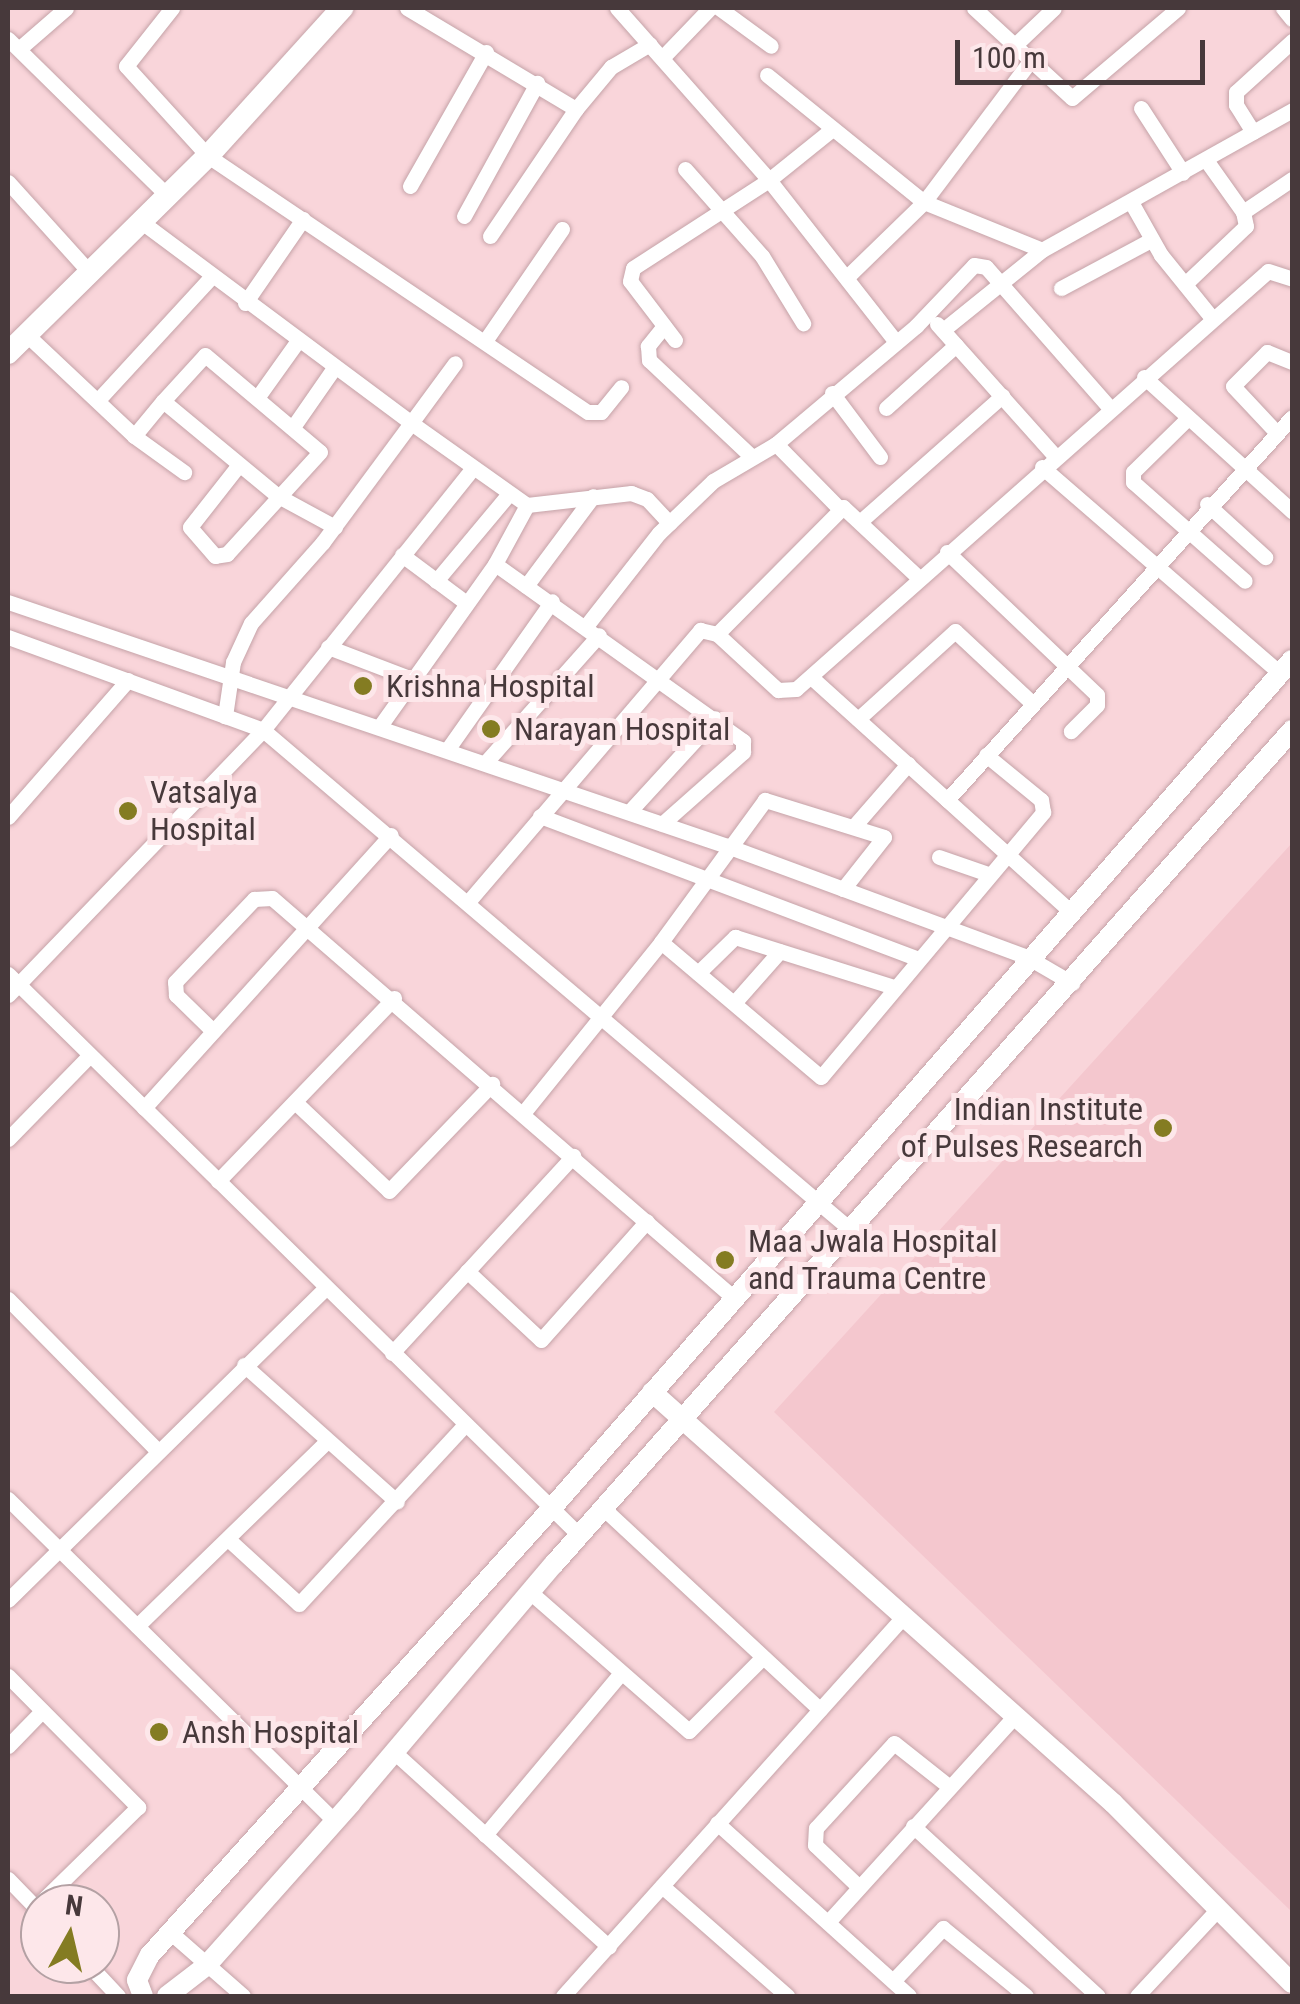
<!DOCTYPE html>
<style>
body{margin:0}
#map{position:relative;width:1300px;height:2004px;overflow:hidden;background:#f9d5da;font-family:"Roboto Condensed",sans-serif}
div>[style]{position:absolute}
.built>*{inset:0;background:#f4c7ce}
.roads{filter:drop-shadow(0 0 2px #c5a3a8) drop-shadow(0 0 2px #c5a3a8)}
.minor>*{height:15px;margin:-7.5px;padding:0 7.5px;transform-origin:7.5px;border-radius:7.5px;background:#fff}
.tertiary>*{height:20px;margin:-10px;padding:0 10px;transform-origin:10px;border-radius:10px;background:#fff}
.secondary>*{height:22px;margin:-11px;padding:0 11px;transform-origin:11px;border-radius:11px;background:#fff}
.dots>*{width:28px;height:28px;translate:-50% -50%;box-sizing:border-box;border:5px solid #fde7ea;border-radius:50%}
span{translate:-50% -50%;white-space:nowrap;text-align:center;line-height:1.15;-webkit-text-stroke:10px #fde7ea;paint-order:stroke}
.poi-label{font-size:32px;color:#47393b}
.left{translate:0 -50%;text-align:left}
.right{translate:-100% -50%;text-align:right}
.frame{position:absolute;inset:0;border:10px solid #47393b;pointer-events:none}
.north{position:absolute;left:20px;top:1884px;width:100px;height:100px;box-sizing:border-box;background:#fde7ea;border:2px solid #b4a1a4;border-radius:50%;rotate:8deg;font-size:28px;font-weight:700;line-height:40px;text-align:center;color:#47393b}
.north::after{content:'';display:block;margin:auto;width:35px;height:45px;background:#847c22;clip-path:polygon(50% 0,100% 100%,50% 72%,0 100%)}
.scale{position:absolute;left:955px;top:40px;width:250px;height:45px;box-sizing:border-box;border:5px solid #47393b;border-top:0;padding-left:12px;font-size:30px;line-height:35px;white-space:nowrap;color:#47393b;-webkit-text-stroke:8px #fde7ea;paint-order:stroke}
</style>
<div id="map">
<div class="built">
<div style="clip-path:polygon(1292px 843px,1292px 1912px,774px 1412px)"></div>
</div>
<div class="roads">
<div class="minor">
<div style="left:172px;top:8px;width:74px;rotate:128.4deg"></div>
<div style="left:126px;top:66px;width:122px;rotate:47.7deg"></div>
<div style="left:208px;top:156px;width:458px;rotate:34deg"></div>
<div style="left:588px;top:412px;width:13px"></div>
<div style="left:601px;top:412px;width:32px;rotate:-51deg"></div>
<div style="left:407px;top:8px;width:197px;rotate:30.9deg"></div>
<div style="left:617px;top:8px;width:230px;rotate:48.5deg"></div>
<div style="left:769px;top:180px;width:206px;rotate:51.9deg"></div>
<div style="left:719px;top:8px;width:64px;rotate:36.2deg"></div>
<div style="left:974px;top:8px;width:133px;rotate:42.6deg"></div>
<div style="left:1072px;top:98px;width:139px;rotate:-40.3deg"></div>
<div style="left:1283px;top:8px;width:14px;rotate:51deg"></div>
<div style="left:8px;top:39px;width:224px;rotate:44.5deg"></div>
<div style="left:1016px;top:44px;width:52px;rotate:-43.5deg"></div>
<div style="left:20px;top:48px;width:61px;rotate:-41deg"></div>
<div style="left:662px;top:58px;width:69px;rotate:-46.2deg"></div>
<div style="left:767px;top:75px;width:202px;rotate:39deg"></div>
<div style="left:924px;top:202px;width:127px;rotate:22.1deg"></div>
<div style="left:1141px;top:108px;width:77px;rotate:57.1deg"></div>
<div style="left:1253px;top:132px;width:32px;rotate:-122deg"></div>
<div style="left:1236px;top:105px;width:13px;rotate:-90deg"></div>
<div style="left:1236px;top:92px;width:76px;rotate:-42.3deg"></div>
<div style="left:685px;top:169px;width:116px;rotate:48.5deg"></div>
<div style="left:762px;top:256px;width:79px;rotate:58.5deg"></div>
<div style="left:8px;top:182px;width:124px;rotate:47.9deg"></div>
<div style="left:410px;top:186px;width:154px;rotate:-60.4deg"></div>
<div style="left:1131px;top:202px;width:61px;rotate:60.5deg"></div>
<div style="left:1161px;top:255px;width:81px;rotate:51deg"></div>
<div style="left:1243px;top:212px;width:59px;rotate:-34deg"></div>
<div style="left:464px;top:216px;width:152px;rotate:-61.2deg"></div>
<div style="left:143px;top:223px;width:334px;rotate:36.7deg"></div>
<div style="left:411px;top:423px;width:148px;rotate:126.5deg"></div>
<div style="left:323px;top:542px;width:108px;rotate:131.6deg"></div>
<div style="left:251px;top:623px;width:43px;rotate:114.8deg"></div>
<div style="left:233px;top:662px;width:55px;rotate:98.4deg"></div>
<div style="left:490px;top:236px;width:153px;rotate:-55.9deg"></div>
<div style="left:576px;top:109px;width:55px;rotate:-50.2deg"></div>
<div style="left:611px;top:67px;width:45px;rotate:-30.5deg"></div>
<div style="left:847px;top:277px;width:107px;rotate:-44.2deg"></div>
<div style="left:924px;top:202px;width:178px;rotate:-53deg"></div>
<div style="left:1185px;top:284px;width:84px;rotate:-43.6deg"></div>
<div style="left:1246px;top:226px;width:14px;rotate:-102deg"></div>
<div style="left:1243px;top:212px;width:64px;rotate:-125.4deg"></div>
<div style="left:1061px;top:288px;width:102px;rotate:-28.1deg"></div>
<div style="left:245px;top:303px;width:102px;rotate:-55.4deg"></div>
<div style="left:937px;top:324px;width:177px;rotate:48.2deg"></div>
<div style="left:664px;top:326px;width:26px;rotate:129deg"></div>
<div style="left:648px;top:346px;width:14px;rotate:86deg"></div>
<div style="left:649px;top:360px;width:140px;rotate:43.3deg"></div>
<div style="left:943px;top:330px;width:127px;rotate:-38.9deg"></div>
<div style="left:1042px;top:250px;width:287px;rotate:-29.2deg"></div>
<div style="left:27px;top:335px;width:147px;rotate:43.3deg"></div>
<div style="left:134px;top:436px;width:62px;rotate:35.8deg"></div>
<div style="left:675px;top:340px;width:74px;rotate:-127.3deg"></div>
<div style="left:630px;top:281px;width:13px;rotate:-77deg"></div>
<div style="left:633px;top:268px;width:162px;rotate:-32.9deg"></div>
<div style="left:769px;top:180px;width:80px;rotate:-38.9deg"></div>
<div style="left:485px;top:341px;width:136px;rotate:-55.5deg"></div>
<div style="left:1144px;top:377px;width:200px;rotate:42.2deg"></div>
<div style="left:832px;top:393px;width:80px;rotate:53.1deg"></div>
<div style="left:257px;top:398px;width:69px;rotate:-54.5deg"></div>
<div style="left:98px;top:400px;width:166px;rotate:-47.4deg"></div>
<div style="left:163px;top:401px;width:62px;rotate:-47.6deg"></div>
<div style="left:205px;top:355px;width:150px;rotate:40.1deg"></div>
<div style="left:320px;top:452px;width:138px;rotate:132.4deg"></div>
<div style="left:227px;top:554px;width:12px;rotate:171deg"></div>
<div style="left:215px;top:556px;width:38px;rotate:-131deg"></div>
<div style="left:190px;top:527px;width:78px;rotate:-51.8deg"></div>
<div style="left:886px;top:408px;width:94px;rotate:-42deg"></div>
<div style="left:1188px;top:418px;width:77px;rotate:135.5deg"></div>
<div style="left:1133px;top:472px;width:10px;rotate:90deg"></div>
<div style="left:1133px;top:482px;width:149px;rotate:41.5deg"></div>
<div style="left:293px;top:427px;width:72px;rotate:-55.2deg"></div>
<div style="left:1277px;top:433px;width:64px;rotate:-133.1deg"></div>
<div style="left:1233px;top:386px;width:48px;rotate:-45deg"></div>
<div style="left:1267px;top:352px;width:27px;rotate:22deg"></div>
<div style="left:134px;top:436px;width:45px;rotate:-50.4deg"></div>
<div style="left:163px;top:401px;width:149px;rotate:39.6deg"></div>
<div style="left:278px;top:496px;width:65px;rotate:28.5deg"></div>
<div style="left:776px;top:444px;width:90px;rotate:45.5deg"></div>
<div style="left:1042px;top:467px;width:316px;rotate:40.9deg"></div>
<div style="left:1207px;top:504px;width:79px;rotate:42.4deg"></div>
<div style="left:527px;top:505px;width:105px;rotate:-6.6deg"></div>
<div style="left:631px;top:493px;width:17px;rotate:21deg"></div>
<div style="left:647px;top:499px;width:33px;rotate:47deg"></div>
<div style="left:863px;top:519px;width:186px;rotate:-41.5deg"></div>
<div style="left:947px;top:552px;width:207px;rotate:43.6deg"></div>
<div style="left:1097px;top:695px;width:10px;rotate:90deg"></div>
<div style="left:1097px;top:705px;width:37px;rotate:135deg"></div>
<div style="left:402px;top:555px;width:79px;rotate:36.7deg"></div>
<div style="left:495px;top:564px;width:305px;rotate:35.5deg"></div>
<div style="left:743px;top:741px;width:11px;rotate:90deg"></div>
<div style="left:743px;top:752px;width:108px;rotate:138.4deg"></div>
<div style="left:436px;top:581px;width:111px;rotate:-50.1deg"></div>
<div style="left:526px;top:586px;width:112px;rotate:-53.3deg"></div>
<div style="left:8px;top:602px;width:759px;rotate:18.75deg"></div>
<div style="left:727px;top:846px;width:322px;rotate:20.3deg"></div>
<div style="left:1029px;top:958px;width:50px;rotate:30.2deg"></div>
<div style="left:586px;top:626px;width:118px;rotate:-51.9deg"></div>
<div style="left:659px;top:533px;width:75px;rotate:-43.9deg"></div>
<div style="left:713px;top:481px;width:73px;rotate:-30.4deg"></div>
<div style="left:776px;top:444px;width:183px;rotate:-40.1deg"></div>
<div style="left:916px;top:326px;width:84px;rotate:-46.4deg"></div>
<div style="left:974px;top:265px;width:12px;rotate:9deg"></div>
<div style="left:986px;top:267px;width:186px;rotate:48.7deg"></div>
<div style="left:717px;top:634px;width:179px;rotate:-45.2deg"></div>
<div style="left:843px;top:507px;width:104px;rotate:43.1deg"></div>
<div style="left:8px;top:637px;width:271px;rotate:20deg"></div>
<div style="left:263px;top:730px;width:772px;rotate:40.38deg"></div>
<div style="left:328px;top:647px;width:87px;rotate:20.9deg"></div>
<div style="left:811px;top:677px;width:348px;rotate:42.1deg"></div>
<div style="left:858px;top:719px;width:131px;rotate:-42.2deg"></div>
<div style="left:955px;top:631px;width:104px;rotate:43.1deg"></div>
<div style="left:380px;top:726px;width:199px;rotate:-54.6deg"></div>
<div style="left:495px;top:564px;width:67px;rotate:-61.5deg"></div>
<div style="left:527px;top:505px;width:142px;rotate:-144.7deg"></div>
<div style="left:411px;top:423px;width:74px;rotate:-53.7deg"></div>
<div style="left:447px;top:750px;width:182px;rotate:-54.8deg"></div>
<div style="left:485px;top:763px;width:171px;rotate:-48.3deg"></div>
<div style="left:947px;top:800px;width:515px;rotate:-47.99deg"></div>
<div style="left:629px;top:812px;width:127px;rotate:-47.5deg"></div>
<div style="left:540px;top:816px;width:404px;rotate:20.7deg"></div>
<div style="left:8px;top:817px;width:182px;rotate:-48.8deg"></div>
<div style="left:855px;top:825px;width:81px;rotate:-49deg"></div>
<div style="left:939px;top:857px;width:52px;rotate:19.1deg"></div>
<div style="left:843px;top:889px;width:66px;rotate:-51.7deg"></div>
<div style="left:884px;top:837px;width:125px;rotate:-162.7deg"></div>
<div style="left:765px;top:800px;width:176px;rotate:126.2deg"></div>
<div style="left:661px;top:942px;width:209px;rotate:40.2deg"></div>
<div style="left:821px;top:1077px;width:346px;rotate:-50deg"></div>
<div style="left:1043px;top:812px;width:12px;rotate:-99deg"></div>
<div style="left:1041px;top:800px;width:71px;rotate:-140.7deg"></div>
<div style="left:468px;top:902px;width:358px;rotate:-49.5deg"></div>
<div style="left:700px;top:630px;width:17px;rotate:13deg"></div>
<div style="left:717px;top:634px;width:83px;rotate:42.6deg"></div>
<div style="left:778px;top:690px;width:18px;rotate:-3deg"></div>
<div style="left:796px;top:689px;width:630px;rotate:-41.53deg"></div>
<div style="left:1268px;top:271px;width:25px;rotate:18deg"></div>
<div style="left:698px;top:973px;width:52px;rotate:-44.2deg"></div>
<div style="left:735px;top:937px;width:167px;rotate:17.5deg"></div>
<div style="left:8px;top:974px;width:800px;rotate:44.49deg"></div>
<div style="left:8px;top:995px;width:368px;rotate:-46.1deg"></div>
<div style="left:263px;top:730px;width:334px;rotate:-51.3deg"></div>
<div style="left:734px;top:1003px;width:69px;rotate:-48.5deg"></div>
<div style="left:213px;top:1031px;width:52px;rotate:-135.8deg"></div>
<div style="left:176px;top:995px;width:13px;rotate:-94deg"></div>
<div style="left:175px;top:982px;width:115px;rotate:-46.4deg"></div>
<div style="left:254px;top:899px;width:18px;rotate:-3deg"></div>
<div style="left:272px;top:898px;width:611px;rotate:40.89deg"></div>
<div style="left:295px;top:1102px;width:129px;rotate:43.4deg"></div>
<div style="left:389px;top:1191px;width:149px;rotate:-46.1deg"></div>
<div style="left:144px;top:1108px;width:368px;rotate:-47.9deg"></div>
<div style="left:524px;top:1112px;width:218px;rotate:-51.1deg"></div>
<div style="left:8px;top:1139px;width:117px;rotate:-45.7deg"></div>
<div style="left:218px;top:1181px;width:254px;rotate:-46.1deg"></div>
<div style="left:467px;top:1271px;width:101px;rotate:43deg"></div>
<div style="left:541px;top:1340px;width:159px;rotate:-48.3deg"></div>
<div style="left:8px;top:1299px;width:214px;rotate:45.4deg"></div>
<div style="left:392px;top:1353px;width:268px;rotate:-47.4deg"></div>
<div style="left:244px;top:1365px;width:205px;rotate:41.8deg"></div>
<div style="left:8px;top:1499px;width:460px;rotate:44.6deg"></div>
<div style="left:603px;top:1508px;width:296px;rotate:42.9deg"></div>
<div style="left:228px;top:1539px;width:96px;rotate:42.5deg"></div>
<div style="left:299px;top:1604px;width:244px;rotate:-47.2deg"></div>
<div style="left:530px;top:1592px;width:211px;rotate:41.2deg"></div>
<div style="left:689px;top:1731px;width:102px;rotate:-45deg"></div>
<div style="left:8px;top:1600px;width:446px;rotate:-44.5deg"></div>
<div style="left:137px;top:1626px;width:264px;rotate:-44.2deg"></div>
<div style="left:8px;top:1676px;width:185px;rotate:45.2deg"></div>
<div style="left:138px;top:1807px;width:143px;rotate:135.6deg"></div>
<div style="left:8px;top:1746px;width:49px;rotate:-45.8deg"></div>
<div style="left:394px;top:1752px;width:290px;rotate:42.2deg"></div>
<div style="left:717px;top:1823px;width:258px;rotate:42deg"></div>
<div style="left:913px;top:1826px;width:251px;rotate:42.6deg"></div>
<div style="left:485px;top:1835px;width:210px;rotate:-50deg"></div>
<div style="left:8px;top:1879px;width:46px;rotate:45.9deg"></div>
<div style="left:662px;top:1886px;width:167px;rotate:41.3deg"></div>
<div style="left:859px;top:1887px;width:61px;rotate:-136.3deg"></div>
<div style="left:815px;top:1845px;width:17px;rotate:-87deg"></div>
<div style="left:816px;top:1828px;width:115px;rotate:-47.5deg"></div>
<div style="left:894px;top:1743px;width:68px;rotate:38.4deg"></div>
<div style="left:828px;top:1922px;width:277px;rotate:-47.8deg"></div>
<div style="left:170px;top:1932px;width:97px;rotate:41.2deg"></div>
<div style="left:88px;top:1964px;width:44px;rotate:46.8deg"></div>
<div style="left:893px;top:1981px;width:73px;rotate:-46.7deg"></div>
<div style="left:943px;top:1928px;width:107px;rotate:39.3deg"></div>
<div style="left:563px;top:1996px;width:511px;rotate:-48.1deg"></div>
<div style="left:1137px;top:1996px;width:119px;rotate:-47deg"></div>
</div>
<div class="tertiary">
<div style="left:652px;top:1392px;width:618px;rotate:41.72deg"></div>
<div style="left:1113px;top:1803px;width:254px;rotate:45.2deg"></div>
<div style="left:143px;top:1996px;width:17px;rotate:-111deg"></div>
<div style="left:137px;top:1980px;width:28px;rotate:-63deg"></div>
<div style="left:150px;top:1955px;width:600px;rotate:-48.04deg"></div>
<div style="left:551px;top:1509px;width:1127px;rotate:-48.89deg"></div>
<div style="left:167px;top:1996px;width:49px;rotate:-37.6deg"></div>
<div style="left:206px;top:1966px;width:218px;rotate:-48.3deg"></div>
<div style="left:351px;top:1803px;width:314px;rotate:-49.7deg"></div>
<div style="left:554px;top:1564px;width:1114px;rotate:-48.49deg"></div>
</div>
<div class="secondary">
<div style="left:8px;top:353px;width:281px;rotate:-44.6deg"></div>
<div style="left:208px;top:156px;width:200px;rotate:-47.8deg"></div>
</div>
</div>
<div class="dots">
<div style="left:363px;top:686px;background:#847c22"></div>
<div style="left:491px;top:729px;background:#847c22"></div>
<div style="left:128px;top:811px;background:#847c22"></div>
<div style="left:1163px;top:1128px;background:#847c22"></div>
<div style="left:725px;top:1260px;background:#847c22"></div>
<div style="left:159px;top:1732px;background:#847c22"></div>
</div>
<div class="poi-label">
<span class="left" style="left:386px;top:686px">Krishna Hospital</span>
<span class="left" style="left:514px;top:729px">Narayan Hospital</span>
<span class="left" style="left:150px;top:811px">Vatsalya<br>Hospital</span>
<span class="right" style="left:1143px;top:1128px">Indian Institute<br>of Pulses Research</span>
<span class="left" style="left:748px;top:1260px">Maa Jwala Hospital<br>and Trauma Centre</span>
<span class="left" style="left:182px;top:1732px">Ansh Hospital</span>
</div>
<div class="frame"></div>
<div class="north">N</div>
<div class="scale">100 m</div>
</div>
